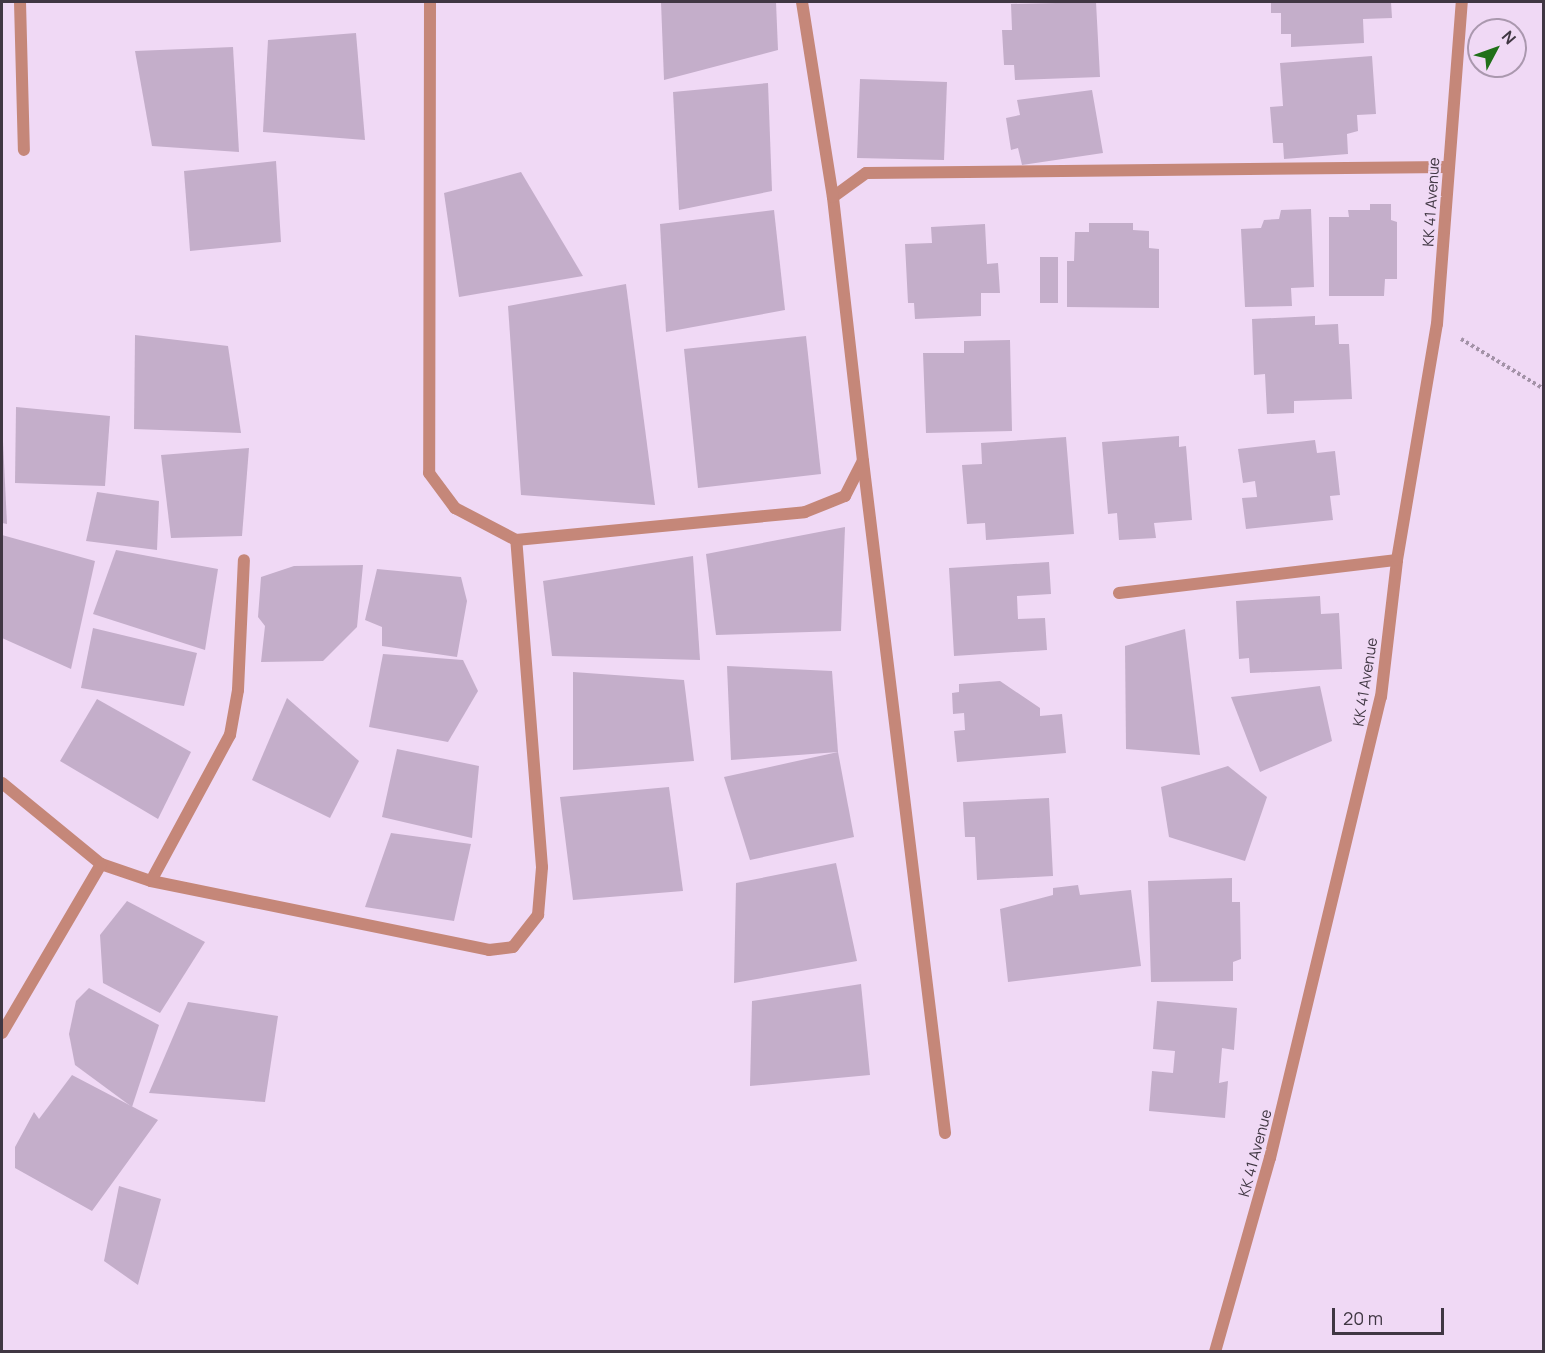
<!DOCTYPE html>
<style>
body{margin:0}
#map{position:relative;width:1545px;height:1353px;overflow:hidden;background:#f0d9f5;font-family:Manrope,sans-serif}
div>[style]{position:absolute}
.building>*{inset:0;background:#c4aeca}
.path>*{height:4px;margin-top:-2px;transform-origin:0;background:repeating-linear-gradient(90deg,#a392a7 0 3px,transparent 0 6px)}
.minor>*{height:12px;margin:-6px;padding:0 6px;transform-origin:6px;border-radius:6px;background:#c58779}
span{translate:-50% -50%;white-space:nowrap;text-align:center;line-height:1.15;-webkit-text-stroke:4.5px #f0d9f5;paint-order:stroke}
.street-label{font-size:15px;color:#403743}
.frame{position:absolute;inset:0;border:3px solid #403743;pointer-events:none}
.north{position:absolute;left:1467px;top:18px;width:60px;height:60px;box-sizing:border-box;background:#f0d9f5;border:2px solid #aa98ae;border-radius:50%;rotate:49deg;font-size:16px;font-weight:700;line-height:24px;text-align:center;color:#403743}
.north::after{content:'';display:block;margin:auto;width:21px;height:27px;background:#207018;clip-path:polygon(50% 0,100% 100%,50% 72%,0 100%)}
.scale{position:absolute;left:1332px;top:1308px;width:112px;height:27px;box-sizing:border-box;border:3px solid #403743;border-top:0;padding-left:8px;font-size:18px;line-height:21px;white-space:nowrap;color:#403743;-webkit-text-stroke:4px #f0d9f5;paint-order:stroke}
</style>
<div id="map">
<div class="building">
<div style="clip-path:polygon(661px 2px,776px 2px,778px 50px,664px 80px)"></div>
<div style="clip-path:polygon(1096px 2px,1100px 77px,1015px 80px,1014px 65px,1004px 65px,1002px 30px,1012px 30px,1011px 4px)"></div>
<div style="clip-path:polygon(1271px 2px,1391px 2px,1392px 18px,1363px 19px,1364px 43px,1291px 47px,1291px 34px,1281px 34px,1281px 13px,1271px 13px)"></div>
<div style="clip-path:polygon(356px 33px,365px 140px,263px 132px,268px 40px)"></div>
<div style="clip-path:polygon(233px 47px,239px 152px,152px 146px,135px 51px)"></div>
<div style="clip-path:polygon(1372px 56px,1376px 114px,1357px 115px,1358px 131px,1347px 134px,1348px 154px,1284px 159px,1283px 143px,1273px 143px,1270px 107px,1283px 106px,1280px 63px)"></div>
<div style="clip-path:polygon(860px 79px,947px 82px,944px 160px,857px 158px)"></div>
<div style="clip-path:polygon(768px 83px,772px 191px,679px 210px,673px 92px)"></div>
<div style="clip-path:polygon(1092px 90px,1103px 153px,1022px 165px,1018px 148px,1011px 150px,1006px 118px,1020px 115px,1017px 100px)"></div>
<div style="clip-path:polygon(276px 161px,281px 242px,190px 251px,184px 171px)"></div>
<div style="clip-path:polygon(521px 172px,583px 276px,459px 297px,444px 193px)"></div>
<div style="clip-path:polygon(1370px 204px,1391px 204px,1391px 220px,1397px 222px,1397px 279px,1385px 279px,1384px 296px,1329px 296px,1329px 217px,1349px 217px,1348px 210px,1370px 210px)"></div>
<div style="clip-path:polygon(1311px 209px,1314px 287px,1291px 288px,1292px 306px,1245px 307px,1241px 229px,1261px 228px,1264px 220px,1279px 219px,1281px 210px)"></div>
<div style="clip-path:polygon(774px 210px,785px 310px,666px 332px,660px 224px)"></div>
<div style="clip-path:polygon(1089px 223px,1133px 223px,1133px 230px,1149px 231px,1149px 248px,1159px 249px,1159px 308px,1067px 307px,1067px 261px,1074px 261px,1075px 232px,1089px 232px)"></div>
<div style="clip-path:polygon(985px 224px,987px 264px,998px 263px,1000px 293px,981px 293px,981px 316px,915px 319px,914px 303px,908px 303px,905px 244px,932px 243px,931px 227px)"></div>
<div style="clip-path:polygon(1040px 257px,1058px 257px,1058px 303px,1040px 303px)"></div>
<div style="clip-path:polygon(626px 284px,655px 505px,521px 495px,508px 306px)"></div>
<div style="clip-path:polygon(1315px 316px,1315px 325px,1338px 324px,1339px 344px,1349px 344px,1352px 399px,1294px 401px,1294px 413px,1267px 414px,1265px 374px,1254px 375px,1252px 319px)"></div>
<div style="clip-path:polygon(135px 335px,228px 346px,241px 433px,134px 429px)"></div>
<div style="clip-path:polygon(806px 336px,821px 474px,698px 488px,684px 349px)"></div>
<div style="clip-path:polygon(1010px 340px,1012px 431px,926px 433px,923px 353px,964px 353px,964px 341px)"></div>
<div style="clip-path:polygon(16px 407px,110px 416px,105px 486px,15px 483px)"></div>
<div style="clip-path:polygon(1179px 436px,1179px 447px,1186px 446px,1192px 520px,1154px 523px,1156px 538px,1119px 540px,1117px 513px,1108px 514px,1102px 442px)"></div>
<div style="clip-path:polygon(1066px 437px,1074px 534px,986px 540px,985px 523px,967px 524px,962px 465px,982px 464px,981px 443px)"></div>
<div style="clip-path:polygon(1315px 440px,1317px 453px,1335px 451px,1340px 495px,1330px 496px,1333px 520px,1246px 529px,1242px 498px,1257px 497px,1255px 481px,1243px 483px,1238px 449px)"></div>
<div style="clip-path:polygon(2px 442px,3px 442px,7px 524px,2px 523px)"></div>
<div style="clip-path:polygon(249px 448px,242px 536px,171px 538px,161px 455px)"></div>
<div style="clip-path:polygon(97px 492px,159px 501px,157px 550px,86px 541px)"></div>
<div style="clip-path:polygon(845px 527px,841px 631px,716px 635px,706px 554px)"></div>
<div style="clip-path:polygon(2px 535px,95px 561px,71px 669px,2px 638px)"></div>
<div style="clip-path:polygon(116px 550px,218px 569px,205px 650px,93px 614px)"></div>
<div style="clip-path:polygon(693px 556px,700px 660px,552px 656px,543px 581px)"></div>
<div style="clip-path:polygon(1049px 562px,1051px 594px,1017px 596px,1018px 619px,1045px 618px,1047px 650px,954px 656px,949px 568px)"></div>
<div style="clip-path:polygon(363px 565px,357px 627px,323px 661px,261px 662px,265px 626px,258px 617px,261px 577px,294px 566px)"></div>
<div style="clip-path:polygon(377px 569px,461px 577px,467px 601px,457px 657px,382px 646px,382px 627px,365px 620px)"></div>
<div style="clip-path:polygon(1320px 596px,1321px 614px,1339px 613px,1342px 669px,1250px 673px,1249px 658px,1239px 659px,1236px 601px)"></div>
<div style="clip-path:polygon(93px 628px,197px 653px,184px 706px,81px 688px)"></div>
<div style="clip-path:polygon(1185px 629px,1200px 755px,1126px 749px,1125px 646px)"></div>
<div style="clip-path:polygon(383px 654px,463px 660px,478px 691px,448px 742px,369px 727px)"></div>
<div style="clip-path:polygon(727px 666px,832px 671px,838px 752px,731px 760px)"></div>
<div style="clip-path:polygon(573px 672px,684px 680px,694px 761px,573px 770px)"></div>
<div style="clip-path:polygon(1000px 681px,1040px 708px,1040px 716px,1062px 714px,1066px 753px,957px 762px,954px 731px,965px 730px,964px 713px,953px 714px,952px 693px,959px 692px,959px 684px)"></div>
<div style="clip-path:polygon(1320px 686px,1332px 741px,1260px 772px,1231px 697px)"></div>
<div style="clip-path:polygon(287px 698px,359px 761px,330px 818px,252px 780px)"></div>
<div style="clip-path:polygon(97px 699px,191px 752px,158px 819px,60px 761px)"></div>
<div style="clip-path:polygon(397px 749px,479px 766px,472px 838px,382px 817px)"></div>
<div style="clip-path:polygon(838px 752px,854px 837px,750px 860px,724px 777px)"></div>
<div style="clip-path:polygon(1228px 766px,1267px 797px,1245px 861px,1169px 837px,1161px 787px)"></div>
<div style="clip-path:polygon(669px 787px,683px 891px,573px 900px,560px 797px)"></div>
<div style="clip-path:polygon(1049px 798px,1053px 876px,977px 880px,975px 837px,965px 837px,963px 802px)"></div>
<div style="clip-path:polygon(391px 833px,471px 844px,454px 921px,365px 907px)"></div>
<div style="clip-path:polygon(836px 863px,857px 961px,734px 983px,736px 883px)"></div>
<div style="clip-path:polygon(1232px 878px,1232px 902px,1240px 902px,1241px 959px,1233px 962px,1233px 981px,1151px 982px,1148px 881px)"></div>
<div style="clip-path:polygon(1078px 885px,1080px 895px,1131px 890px,1141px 966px,1008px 982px,1000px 909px,1053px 895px,1053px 888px)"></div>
<div style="clip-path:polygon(127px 901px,205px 942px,160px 1013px,103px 983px,100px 935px)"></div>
<div style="clip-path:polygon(861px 984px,870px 1075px,750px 1086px,752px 1001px)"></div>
<div style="clip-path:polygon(89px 988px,159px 1025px,132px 1107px,75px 1065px,69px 1034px,76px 1001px)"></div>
<div style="clip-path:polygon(1157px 1001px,1237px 1008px,1234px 1050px,1222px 1048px,1219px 1083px,1228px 1081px,1225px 1118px,1149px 1111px,1152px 1071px,1173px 1073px,1175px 1051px,1153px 1049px)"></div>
<div style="clip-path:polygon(188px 1002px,278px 1016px,265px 1102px,149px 1093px)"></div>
<div style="clip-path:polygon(72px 1075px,158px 1120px,92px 1211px,15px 1168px,15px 1147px,34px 1112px,39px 1119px)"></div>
<div style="clip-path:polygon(119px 1186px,161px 1199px,138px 1285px,104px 1261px)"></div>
</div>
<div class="path">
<div style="left:1461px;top:339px;width:97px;rotate:31.1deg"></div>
</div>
<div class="minor">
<div style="left:20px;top:2px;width:148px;rotate:88.5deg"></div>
<div style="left:430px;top:2px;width:471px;rotate:90.1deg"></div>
<div style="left:429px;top:473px;width:44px;rotate:53.4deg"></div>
<div style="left:455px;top:508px;width:69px;rotate:27.7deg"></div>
<div style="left:516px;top:540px;width:290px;rotate:-5.5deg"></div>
<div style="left:805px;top:512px;width:43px;rotate:-21.8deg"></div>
<div style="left:845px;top:496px;width:39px;rotate:-63deg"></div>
<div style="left:863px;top:461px;width:266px;rotate:-96.5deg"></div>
<div style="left:833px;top:197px;width:41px;rotate:-36deg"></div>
<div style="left:866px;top:173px;width:582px;rotate:-0.59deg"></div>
<div style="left:802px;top:2px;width:197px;rotate:81deg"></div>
<div style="left:863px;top:461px;width:677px;rotate:83.04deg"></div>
<div style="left:1119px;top:593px;width:280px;rotate:-6.8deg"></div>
<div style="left:2px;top:783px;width:128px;rotate:39.3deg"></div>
<div style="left:101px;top:864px;width:53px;rotate:18.8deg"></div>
<div style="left:151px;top:881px;width:345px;rotate:11.5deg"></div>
<div style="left:489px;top:950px;width:24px;rotate:-7deg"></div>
<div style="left:513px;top:947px;width:41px;rotate:-52deg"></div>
<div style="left:538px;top:915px;width:48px;rotate:-85.2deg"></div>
<div style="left:542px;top:867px;width:328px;rotate:-94.5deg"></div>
<div style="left:151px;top:881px;width:166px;rotate:-61.6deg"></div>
<div style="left:230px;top:735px;width:46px;rotate:-79.9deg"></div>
<div style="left:238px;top:690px;width:130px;rotate:-87.4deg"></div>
<div style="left:2px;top:1033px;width:196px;rotate:-59.6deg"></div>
<div style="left:1215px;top:1352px;width:202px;rotate:-74.2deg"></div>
<div style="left:1270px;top:1158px;width:474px;rotate:-76.5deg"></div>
<div style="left:1381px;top:697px;width:138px;rotate:-83.3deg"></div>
<div style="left:1397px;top:560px;width:239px;rotate:-80.4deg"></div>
<div style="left:1437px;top:324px;width:323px;rotate:-85.6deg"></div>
</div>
<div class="street-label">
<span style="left:1431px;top:202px;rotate:-86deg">KK 41 Avenue</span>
<span style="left:1365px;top:682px;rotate:-81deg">KK 41 Avenue</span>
<span style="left:1255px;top:1153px;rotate:-75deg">KK 41 Avenue</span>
</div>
<div class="frame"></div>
<div class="north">N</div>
<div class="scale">20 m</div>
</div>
